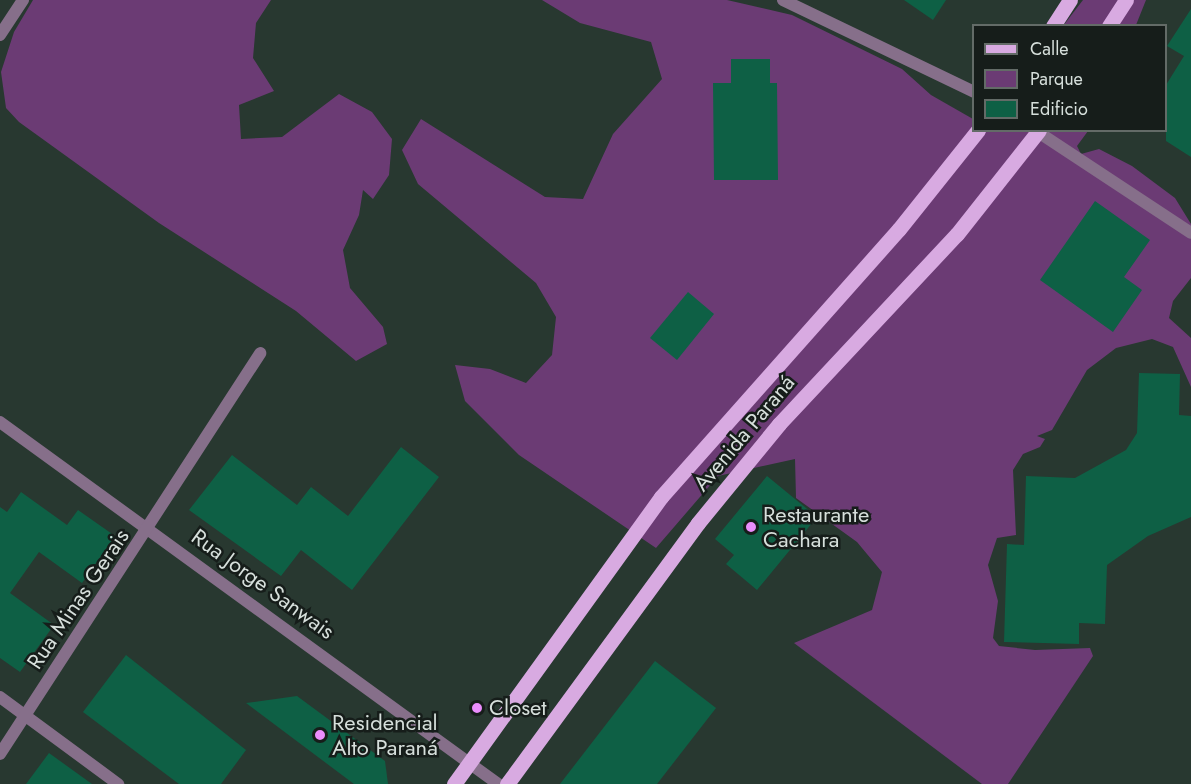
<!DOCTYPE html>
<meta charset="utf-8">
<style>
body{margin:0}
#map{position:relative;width:1191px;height:784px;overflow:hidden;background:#283830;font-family:Jost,sans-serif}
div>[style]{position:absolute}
.green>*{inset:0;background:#6b3b74}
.building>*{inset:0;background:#0e6045}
.lane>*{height:12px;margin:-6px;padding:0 6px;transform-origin:6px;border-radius:6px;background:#866f8a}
.street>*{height:12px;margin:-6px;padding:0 6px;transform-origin:6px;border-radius:6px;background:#866f8a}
.primary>*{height:15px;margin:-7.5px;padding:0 7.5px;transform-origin:7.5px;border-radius:7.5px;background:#d8aae1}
.dots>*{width:16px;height:16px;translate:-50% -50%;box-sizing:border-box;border:3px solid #161d1a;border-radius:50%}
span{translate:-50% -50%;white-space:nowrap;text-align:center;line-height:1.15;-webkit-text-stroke:5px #161d1a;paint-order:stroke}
.street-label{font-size:22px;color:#d6dfdb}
.poi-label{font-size:22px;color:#d6dfdb}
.left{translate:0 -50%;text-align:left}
.legend{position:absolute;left:972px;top:24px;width:195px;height:108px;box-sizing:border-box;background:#161d1a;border:2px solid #636b67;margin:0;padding:8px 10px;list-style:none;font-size:18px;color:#d6dfdb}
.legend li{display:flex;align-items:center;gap:12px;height:30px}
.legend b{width:30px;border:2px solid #636b67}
</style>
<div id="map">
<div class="green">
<div style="clip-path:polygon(33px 0,271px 0,256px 23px,253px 58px,274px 91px,239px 105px,241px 139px,282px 137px,339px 94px,372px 112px,392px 139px,389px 175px,373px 199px,363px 190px,359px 215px,343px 250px,350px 288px,383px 327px,387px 344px,356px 361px,296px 311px,159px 223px,19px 122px,6px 108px,1px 72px,14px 32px)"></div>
<div style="clip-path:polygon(542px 0,727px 0,792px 15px,902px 69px,931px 95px,973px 119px,974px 130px,1088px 131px,1077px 146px,1081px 154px,1099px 149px,1132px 166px,1175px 198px,1191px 224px,1191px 278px,1173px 301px,1169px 318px,1191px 338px,1191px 387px,1173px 347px,1152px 339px,1116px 348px,1087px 370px,1052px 430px,1037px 436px,1045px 439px,1040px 447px,1023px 454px,1013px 470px,1016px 535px,997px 538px,988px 565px,998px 601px,993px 638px,999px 646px,1035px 650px,1090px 648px,1093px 656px,1008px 784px,982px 784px,794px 643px,872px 610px,882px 572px,857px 542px,796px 498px,795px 459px,718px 476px,656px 548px,519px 455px,465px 401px,455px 365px,490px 369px,526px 383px,552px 355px,556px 317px,536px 283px,418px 184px,402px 150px,421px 119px,545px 197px,583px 199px,613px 134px,662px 79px,651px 42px,580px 23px)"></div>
<div style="clip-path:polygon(1083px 0,1146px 0,1136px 25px,1063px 26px)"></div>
</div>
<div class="building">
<div style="clip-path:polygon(904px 0,946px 0,933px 20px)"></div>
<div style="clip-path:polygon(1191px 9px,1191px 157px,1166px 141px,1166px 85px,1184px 56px,1167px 46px)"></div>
<div style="clip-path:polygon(731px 59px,770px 59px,770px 83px,777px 83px,778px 180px,714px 180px,713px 83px,731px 83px)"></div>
<div style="clip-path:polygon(1095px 201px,1150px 240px,1124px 277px,1142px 290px,1113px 332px,1040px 280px)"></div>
<div style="clip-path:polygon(688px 292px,714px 314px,677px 360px,650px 338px)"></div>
<div style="clip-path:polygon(1139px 373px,1180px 374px,1179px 415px,1191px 416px,1191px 517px,1148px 536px,1107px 565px,1105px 624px,1079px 623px,1079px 644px,1004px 642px,1007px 544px,1024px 545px,1026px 476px,1075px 478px,1126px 450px,1137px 433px)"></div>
<div style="clip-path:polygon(401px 447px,439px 477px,352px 590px,301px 550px,281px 576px,189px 510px,232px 455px,297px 505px,311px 487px,348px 516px)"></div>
<div style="clip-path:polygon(767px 476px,817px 517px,757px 590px,726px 564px,734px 555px,715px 539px)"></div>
<div style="clip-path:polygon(21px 492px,67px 525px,78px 510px,115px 536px,82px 583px,39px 552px,10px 593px,54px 625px,20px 672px,0 658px,0 507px,7px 512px)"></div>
<div style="clip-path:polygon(126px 655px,246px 750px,221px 784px,179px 784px,83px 712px)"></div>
<div style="clip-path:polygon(655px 661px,716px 708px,657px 784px,560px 784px)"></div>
<div style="clip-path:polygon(297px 696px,385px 761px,388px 784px,354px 784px,246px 703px)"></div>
<div style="clip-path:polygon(49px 753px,92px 784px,26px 784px)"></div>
</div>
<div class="lane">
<div style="left:1038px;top:132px;width:183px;rotate:33.4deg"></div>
</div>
<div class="street">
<div style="left:783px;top:0;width:212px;rotate:25.7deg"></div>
<div style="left:0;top:35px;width:42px;rotate:-56.7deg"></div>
<div style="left:0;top:422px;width:616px;rotate:36.01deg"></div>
<div style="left:0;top:697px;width:147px;rotate:36.4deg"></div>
<div style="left:0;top:754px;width:478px;rotate:-57deg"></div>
</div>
<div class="primary">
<div style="left:1053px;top:26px;width:31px;rotate:-57deg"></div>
<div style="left:1109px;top:26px;width:31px;rotate:-57deg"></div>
<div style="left:454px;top:784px;width:354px;rotate:-54.2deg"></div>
<div style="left:661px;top:497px;width:358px;rotate:-48.4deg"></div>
<div style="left:899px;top:229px;width:127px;rotate:-51.4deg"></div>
<div style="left:507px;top:784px;width:323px;rotate:-53.8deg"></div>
<div style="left:698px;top:523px;width:128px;rotate:-50.7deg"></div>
<div style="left:779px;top:424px;width:260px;rotate:-46.9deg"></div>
<div style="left:957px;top:234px;width:132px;rotate:-51.7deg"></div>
</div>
<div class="dots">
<div style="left:751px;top:527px;background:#ea8dfc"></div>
<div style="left:477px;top:708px;background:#ea8dfc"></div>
<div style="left:320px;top:735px;background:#ea8dfc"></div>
</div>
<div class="street-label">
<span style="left:744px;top:433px;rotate:-50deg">Avenida Paraná</span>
<span style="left:263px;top:584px;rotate:36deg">Rua Jorge Sanwais</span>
<span style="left:78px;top:599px;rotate:-56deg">Rua Minas Gerais</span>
</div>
<div class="poi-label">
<span class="left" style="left:763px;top:527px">Restaurante<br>Cachara</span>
<span class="left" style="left:489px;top:708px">Closet</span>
<span class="left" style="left:332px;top:735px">Residencial<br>Alto Paraná</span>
</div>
<ul class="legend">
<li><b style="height:8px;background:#d8aae1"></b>Calle</li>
<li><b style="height:16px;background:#6b3b74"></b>Parque</li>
<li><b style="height:16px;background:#0e6045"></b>Edificio</li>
</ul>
</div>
